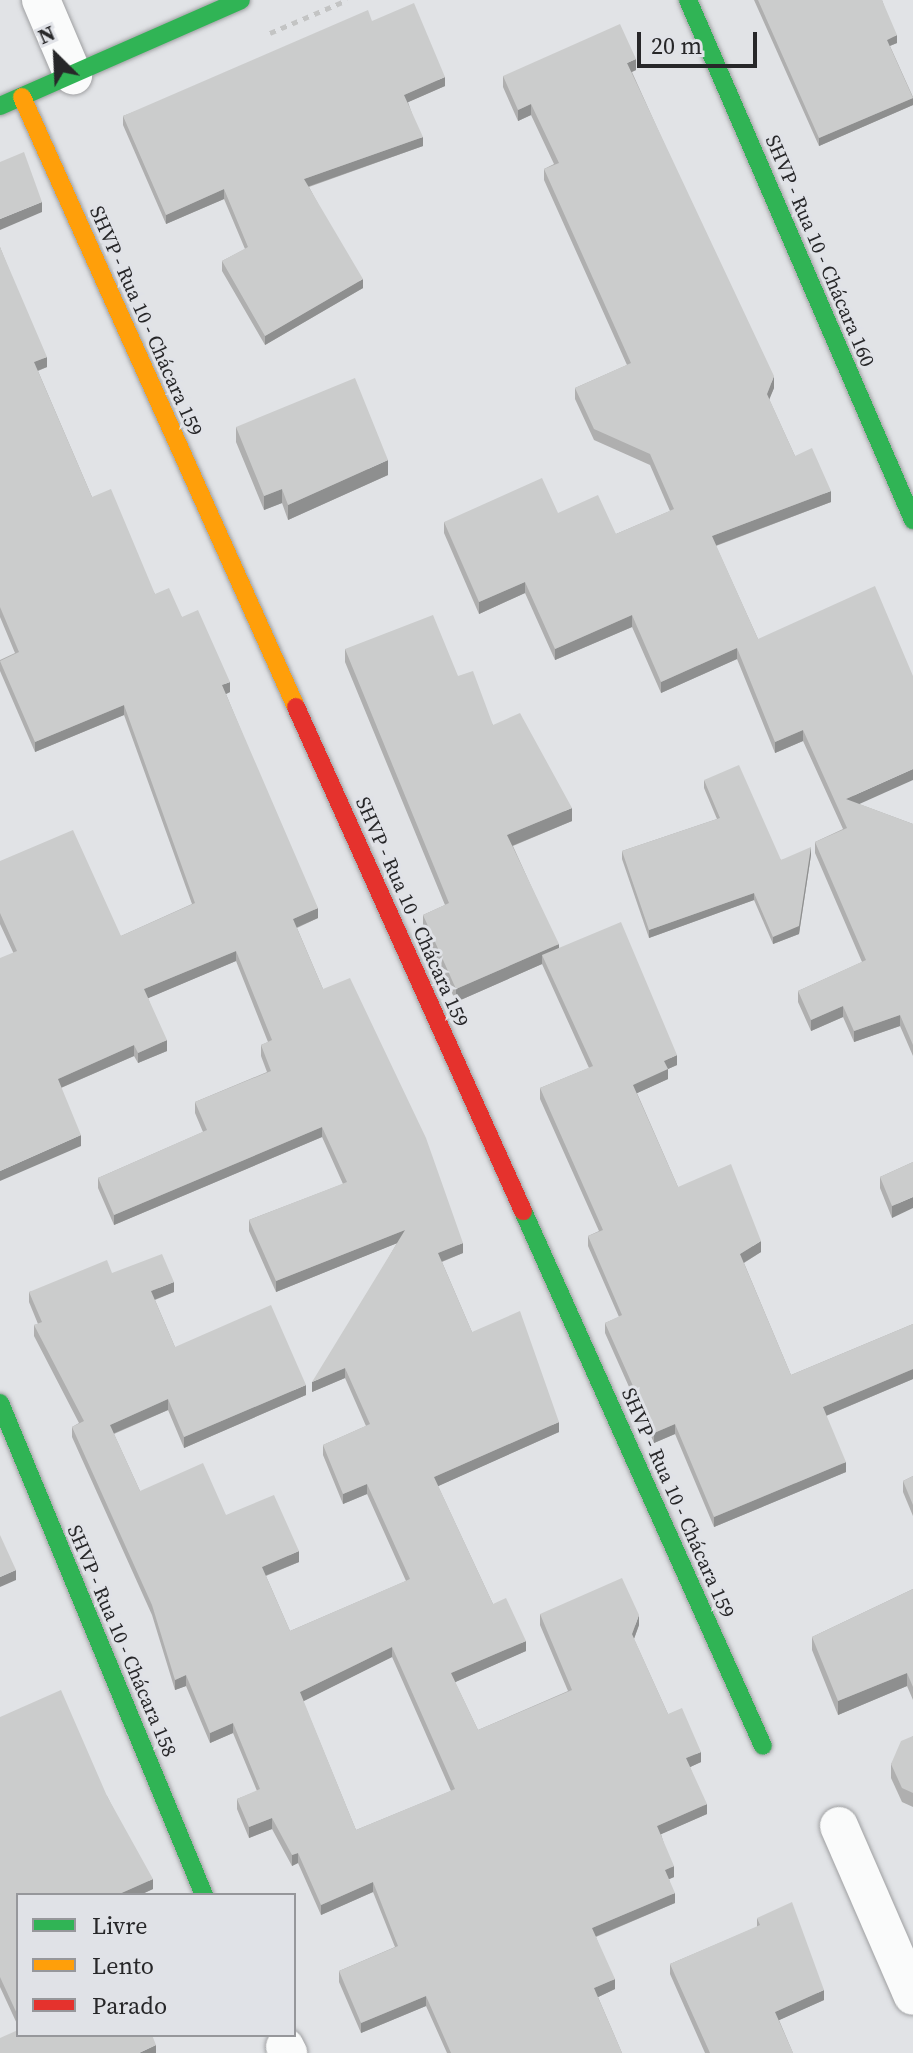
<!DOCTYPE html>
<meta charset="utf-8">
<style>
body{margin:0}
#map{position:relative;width:913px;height:2053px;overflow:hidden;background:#e1e3e6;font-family:"Source Serif 4",serif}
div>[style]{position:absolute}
.path>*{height:5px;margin-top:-2.5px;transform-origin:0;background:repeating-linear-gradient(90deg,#c3c4c4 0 6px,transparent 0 12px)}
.roads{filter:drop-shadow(0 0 2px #9e9fa1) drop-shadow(0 0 2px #9e9fa1)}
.street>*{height:38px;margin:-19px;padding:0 19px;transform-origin:19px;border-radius:19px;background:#fafbfb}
.fast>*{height:18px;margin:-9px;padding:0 9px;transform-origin:9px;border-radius:9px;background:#30b455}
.slow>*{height:18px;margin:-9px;padding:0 9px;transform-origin:9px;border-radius:9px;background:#ff9f0a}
.jam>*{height:18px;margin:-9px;padding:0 9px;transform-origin:9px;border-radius:9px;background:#e5322d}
.wall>*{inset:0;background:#afafaf}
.shaded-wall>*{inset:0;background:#8e8f8f}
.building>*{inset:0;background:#cbcccc}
span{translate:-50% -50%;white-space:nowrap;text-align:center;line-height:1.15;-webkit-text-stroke:6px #e0e2e7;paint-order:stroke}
.street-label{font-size:20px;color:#272729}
.legend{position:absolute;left:16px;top:1893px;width:280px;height:144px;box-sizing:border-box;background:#e0e2e7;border:2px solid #96979b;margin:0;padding:10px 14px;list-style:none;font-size:24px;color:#272729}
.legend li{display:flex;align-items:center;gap:16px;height:40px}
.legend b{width:40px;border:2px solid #96979b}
.north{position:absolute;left:16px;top:16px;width:80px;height:80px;-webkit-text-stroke:6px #e0e2e7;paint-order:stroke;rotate:336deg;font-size:22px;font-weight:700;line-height:32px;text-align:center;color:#272729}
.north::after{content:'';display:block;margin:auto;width:28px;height:36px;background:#272729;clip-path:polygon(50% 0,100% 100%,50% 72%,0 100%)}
.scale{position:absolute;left:637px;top:32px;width:120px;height:36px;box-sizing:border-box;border:4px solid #272729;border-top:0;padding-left:10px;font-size:24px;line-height:28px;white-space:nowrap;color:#272729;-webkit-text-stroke:6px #e0e2e7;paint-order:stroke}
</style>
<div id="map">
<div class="path">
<div style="left:270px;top:33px;width:84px;rotate:-23.2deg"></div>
</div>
<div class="roads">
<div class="street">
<div style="left:41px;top:0;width:82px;rotate:66.9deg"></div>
<div style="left:839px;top:1826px;width:185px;rotate:66.5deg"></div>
<div style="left:285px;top:2047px;width:7px;rotate:63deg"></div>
</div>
<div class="fast">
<div style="left:688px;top:0;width:567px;rotate:66.6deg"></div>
<div style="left:0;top:106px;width:263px;rotate:-23.7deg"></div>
<div style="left:523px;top:1211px;width:586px;rotate:65.84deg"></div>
<div style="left:0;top:1403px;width:533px;rotate:67.48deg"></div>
</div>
<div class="slow">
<div style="left:22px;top:97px;width:669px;rotate:65.81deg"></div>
</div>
<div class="jam">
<div style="left:296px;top:707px;width:553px;rotate:65.75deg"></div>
</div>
</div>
<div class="wall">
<div style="clip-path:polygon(754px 0,882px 0,897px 43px,890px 46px,913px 97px,913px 105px,819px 146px)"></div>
<div style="clip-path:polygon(372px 21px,445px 86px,408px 102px,423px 146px,309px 187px,363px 288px,265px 345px,222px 271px,222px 261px,245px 249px,224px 199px,166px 224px,123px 125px,123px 116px)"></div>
<div style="clip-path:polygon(636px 70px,632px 72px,774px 388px,769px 399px,795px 456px,831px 502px,716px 546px,758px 639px,859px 804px,913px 824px,913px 1056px,900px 1026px,854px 1042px,843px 1017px,811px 1031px,798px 1002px,798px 991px,862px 962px,815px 853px,815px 842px,843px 829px,803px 741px,775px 753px,737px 659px,661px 693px,632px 627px,555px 660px,525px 593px,479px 614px,444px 533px,444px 522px,558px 513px,616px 534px,670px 511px,650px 465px,594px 440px,575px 399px,575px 388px,627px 365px,544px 180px,544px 169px,554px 164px,531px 115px,518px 121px,503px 87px,503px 76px)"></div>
<div style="clip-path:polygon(evenodd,0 247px,47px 367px,38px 371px,92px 497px,155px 594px,182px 617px,230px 692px,226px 694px,318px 918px,297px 928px,323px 989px,463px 1253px,442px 1262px,472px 1332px,559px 1432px,438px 1486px,493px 1604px,526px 1651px,455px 1682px,478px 1730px,568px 1691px,540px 1625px,540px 1614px,639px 1625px,634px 1639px,668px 1714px,701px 1762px,690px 1767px,707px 1814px,661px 1834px,674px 1877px,669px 1879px,675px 1903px,596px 1937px,615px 1989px,598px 1997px,622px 2053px,447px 2053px,426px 2006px,361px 2033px,339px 1982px,339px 1971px,395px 1947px,373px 1892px,321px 1915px,298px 1863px,292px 1866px,272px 1829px,249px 1838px,237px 1809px,237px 1799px,257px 1791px,233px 1733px,210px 1743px,186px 1686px,175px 1690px,152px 1615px,72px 1437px,72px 1427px,79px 1423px,34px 1336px,34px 1325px,38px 1324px,29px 1302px,29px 1292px,112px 1273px,174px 1292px,155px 1300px,175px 1347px,306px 1395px,184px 1448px,168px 1410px,114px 1434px,140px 1491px,226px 1515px,299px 1562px,266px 1576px,290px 1631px,406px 1581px,367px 1494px,343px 1504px,323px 1455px,323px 1445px,366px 1426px,345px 1378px,312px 1392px,397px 1243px,276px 1292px,249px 1231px,249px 1220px,343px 1184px,322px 1137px,114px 1225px,98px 1188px,98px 1178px,203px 1132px,195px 1113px,195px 1102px,267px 1072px,261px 1056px,261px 1045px,268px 1042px,236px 961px,148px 998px,167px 1051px,138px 1063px,134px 1056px,61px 1088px,81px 1146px,13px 952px,0 924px,0 861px,121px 936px,192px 904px,124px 715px,35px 752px,0 671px,0 660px,15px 653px,0 617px,0 247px,392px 1657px,451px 1791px,356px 1830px,303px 1701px,392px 1657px)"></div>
<div style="clip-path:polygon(236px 427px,388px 475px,288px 520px,282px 503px,264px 510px,236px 442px)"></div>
<div style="clip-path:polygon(345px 649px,458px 676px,493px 725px,572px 821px,513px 846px,559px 948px,677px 1065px,668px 1069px,668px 1079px,637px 1093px,678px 1187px,761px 1252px,744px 1263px,791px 1375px,913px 1324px,913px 1379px,826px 1416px,846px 1472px,714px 1527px,675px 1434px,654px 1443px,605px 1333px,605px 1323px,619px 1317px,588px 1246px,588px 1236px,599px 1231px,540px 1099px,540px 1088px,589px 1068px,542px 964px,456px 1002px,423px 928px,423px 915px,445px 905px,345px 662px)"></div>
<div style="clip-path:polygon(704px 780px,781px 860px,811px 855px,799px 934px,773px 944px,754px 900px,649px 938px,622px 859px,622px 851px,717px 819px,704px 788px)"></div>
<div style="clip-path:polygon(913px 1162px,892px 1218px,880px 1188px,880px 1177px)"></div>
<div style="clip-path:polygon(913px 1476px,913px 1516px,903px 1492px,903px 1481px)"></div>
<div style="clip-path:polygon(913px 1589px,913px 1700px,907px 1686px,838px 1715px,812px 1650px,812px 1637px)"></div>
<div style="clip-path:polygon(0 1717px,107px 1796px,153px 1889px,140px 1895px,18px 1895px,18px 2026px,0 1987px)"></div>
<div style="clip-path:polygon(913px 1736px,913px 1807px,902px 1802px,891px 1778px,891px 1764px)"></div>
<div style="clip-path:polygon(757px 1918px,824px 2000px,779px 2020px,793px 2053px,705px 2053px,670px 1974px,670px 1964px,757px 1927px)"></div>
</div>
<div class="shaded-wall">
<div style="clip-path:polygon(897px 35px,897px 43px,887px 47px,887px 40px)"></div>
<div style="clip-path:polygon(636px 59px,636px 70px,627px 74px,627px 63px)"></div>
<div style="clip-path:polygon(445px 77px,445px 86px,404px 104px,404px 95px)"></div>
<div style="clip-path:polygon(913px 98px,913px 105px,819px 146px,819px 138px)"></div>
<div style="clip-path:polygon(531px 104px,531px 115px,518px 121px,518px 110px)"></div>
<div style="clip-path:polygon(423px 137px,423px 146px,304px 188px,304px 179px)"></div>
<div style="clip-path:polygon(224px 189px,224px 199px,166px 224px,166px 215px)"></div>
<div style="clip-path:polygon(42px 202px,42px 212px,0 230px,0 219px)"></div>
<div style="clip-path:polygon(363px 279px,363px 288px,265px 345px,265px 336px)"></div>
<div style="clip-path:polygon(47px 357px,47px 367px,34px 372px,34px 362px)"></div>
<div style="clip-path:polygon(774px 376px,774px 388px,767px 405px,767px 394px)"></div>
<div style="clip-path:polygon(388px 460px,388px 475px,288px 520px,288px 505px)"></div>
<div style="clip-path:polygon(282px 489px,282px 503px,264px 510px,264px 496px)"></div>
<div style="clip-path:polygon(831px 491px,831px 502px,712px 547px,712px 536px)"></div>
<div style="clip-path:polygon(525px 582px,525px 593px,479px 614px,479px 602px)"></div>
<div style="clip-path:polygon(632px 615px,632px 627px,555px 660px,555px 649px)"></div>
<div style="clip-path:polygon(737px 648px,737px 659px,661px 693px,661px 682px)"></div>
<div style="clip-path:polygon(230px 682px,230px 692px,222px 696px,222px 685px)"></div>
<div style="clip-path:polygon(124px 705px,124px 715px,35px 752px,35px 742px)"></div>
<div style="clip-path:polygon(803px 730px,803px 741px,775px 753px,775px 742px)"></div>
<div style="clip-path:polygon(913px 769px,913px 780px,846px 810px,846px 799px)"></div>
<div style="clip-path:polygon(572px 808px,572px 821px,507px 848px,507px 835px)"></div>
<div style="clip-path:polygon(811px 847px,811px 855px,799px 934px,773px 944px,773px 937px)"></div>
<div style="clip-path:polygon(754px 893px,754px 900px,649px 938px,649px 930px)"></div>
<div style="clip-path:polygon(318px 908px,318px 918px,293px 929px,293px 919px)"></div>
<div style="clip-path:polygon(559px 944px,559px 957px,542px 955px,542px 964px,456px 1002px,456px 989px)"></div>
<div style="clip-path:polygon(236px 951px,236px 961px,144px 1000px,144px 989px)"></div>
<div style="clip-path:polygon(843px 1006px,843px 1017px,811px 1031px,811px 1020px)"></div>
<div style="clip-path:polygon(900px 1015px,900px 1026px,854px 1042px,854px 1031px)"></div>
<div style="clip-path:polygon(167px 1040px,167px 1051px,138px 1063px,138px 1053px)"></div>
<div style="clip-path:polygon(134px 1045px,134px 1056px,58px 1089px,58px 1079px)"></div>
<div style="clip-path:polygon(677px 1055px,677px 1065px,668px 1069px,668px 1079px,633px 1095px,633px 1085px,664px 1061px)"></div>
<div style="clip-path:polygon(322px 1127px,322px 1137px,114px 1225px,114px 1215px)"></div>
<div style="clip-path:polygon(81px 1135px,81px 1146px,0 1181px,0 1171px)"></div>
<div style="clip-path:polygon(913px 1197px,913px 1208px,892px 1218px,892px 1206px)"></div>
<div style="clip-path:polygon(405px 1230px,405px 1240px,276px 1292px,276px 1281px)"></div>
<div style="clip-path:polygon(761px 1241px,761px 1252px,740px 1265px,740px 1254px)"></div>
<div style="clip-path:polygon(463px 1243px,463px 1253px,438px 1263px,438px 1253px)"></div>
<div style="clip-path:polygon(174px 1282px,174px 1292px,151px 1301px,151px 1291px)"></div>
<div style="clip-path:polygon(345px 1368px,345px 1378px,312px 1392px,312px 1382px)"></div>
<div style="clip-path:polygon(913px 1369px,913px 1379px,823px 1417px,823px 1407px)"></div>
<div style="clip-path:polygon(306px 1385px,306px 1395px,184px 1448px,184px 1437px)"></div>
<div style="clip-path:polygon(168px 1399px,168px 1410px,110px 1435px,110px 1425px)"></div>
<div style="clip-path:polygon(559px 1422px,559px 1432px,434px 1488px,434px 1477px)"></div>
<div style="clip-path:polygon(675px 1424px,675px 1434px,654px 1443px,654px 1433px)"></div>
<div style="clip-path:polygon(846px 1462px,846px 1472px,714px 1527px,714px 1517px)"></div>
<div style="clip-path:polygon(367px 1484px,367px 1494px,343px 1504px,343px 1494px)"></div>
<div style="clip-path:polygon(299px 1551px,299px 1562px,262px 1577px,262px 1567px)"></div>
<div style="clip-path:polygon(16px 1570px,16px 1580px,0 1587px,0 1577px)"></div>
<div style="clip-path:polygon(639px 1615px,639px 1625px,632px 1644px,632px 1634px)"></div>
<div style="clip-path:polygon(526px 1641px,526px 1651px,451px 1684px,451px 1673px)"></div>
<div style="clip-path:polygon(392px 1647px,392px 1657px,300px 1703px,300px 1692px)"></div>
<div style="clip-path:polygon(907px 1673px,907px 1686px,838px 1715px,838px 1701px)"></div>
<div style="clip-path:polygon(186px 1675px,186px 1686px,175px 1690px,175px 1680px)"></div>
<div style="clip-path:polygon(233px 1723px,233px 1733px,210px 1743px,210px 1733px)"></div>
<div style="clip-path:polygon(701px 1752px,701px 1762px,686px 1769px,686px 1758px)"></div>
<div style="clip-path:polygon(707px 1804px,707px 1814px,657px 1836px,657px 1826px)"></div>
<div style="clip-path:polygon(272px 1818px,272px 1829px,249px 1838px,249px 1827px)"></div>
<div style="clip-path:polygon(298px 1853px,298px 1863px,292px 1866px,292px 1855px)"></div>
<div style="clip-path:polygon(674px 1866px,674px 1877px,665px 1881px,665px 1870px)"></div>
<div style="clip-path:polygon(153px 1879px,153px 1889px,140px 1895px,117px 1895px)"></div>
<div style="clip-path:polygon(373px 1882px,373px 1892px,321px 1915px,321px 1905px)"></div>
<div style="clip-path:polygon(675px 1893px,675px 1903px,592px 1938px,592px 1928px)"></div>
<div style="clip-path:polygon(615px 1979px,615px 1989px,594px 1999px,594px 1988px)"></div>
<div style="clip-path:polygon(824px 1990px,824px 2000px,775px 2022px,775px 2012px)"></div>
<div style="clip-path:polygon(426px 1996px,426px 2006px,361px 2033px,361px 2023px)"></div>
<div style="clip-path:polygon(156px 2045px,156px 2053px,139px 2053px)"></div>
</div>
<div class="building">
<div style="clip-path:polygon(758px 0,882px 0,897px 35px,887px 40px,913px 98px,819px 138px)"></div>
<div style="clip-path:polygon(414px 3px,445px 77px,404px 95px,423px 137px,304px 179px,363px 279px,265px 336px,222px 261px,248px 247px,224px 189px,166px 215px,123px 116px,368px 10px,372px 21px)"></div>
<div style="clip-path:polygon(620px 24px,636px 59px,627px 63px,774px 376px,767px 394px,795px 456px,812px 448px,831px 491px,712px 536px,758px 639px,875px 586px,913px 676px,913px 769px,846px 799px,913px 824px,913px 1045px,900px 1015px,854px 1031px,843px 1006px,811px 1020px,798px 991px,866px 960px,815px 842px,847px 828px,803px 730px,775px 742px,737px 648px,661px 682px,632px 615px,555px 649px,525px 582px,479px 602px,444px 522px,542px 478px,558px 513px,598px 495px,616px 534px,674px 509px,650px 454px,594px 429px,575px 388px,631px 363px,544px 169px,559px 163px,531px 104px,518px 110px,503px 76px)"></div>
<div style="clip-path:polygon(24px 152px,42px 202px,0 219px,0 162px)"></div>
<div style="clip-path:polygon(evenodd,0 247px,47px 357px,34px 362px,92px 497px,111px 489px,155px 594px,169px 588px,182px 617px,198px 610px,230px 682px,222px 685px,318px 908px,293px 919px,323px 989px,350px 978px,426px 1138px,463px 1243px,438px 1253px,472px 1332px,520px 1311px,559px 1422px,434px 1477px,493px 1604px,506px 1598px,526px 1641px,451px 1673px,478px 1730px,572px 1690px,540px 1614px,622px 1578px,639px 1615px,632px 1634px,668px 1714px,682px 1708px,701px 1752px,686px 1758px,707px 1804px,657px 1826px,674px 1866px,665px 1870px,675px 1893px,592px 1928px,615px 1979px,594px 1988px,622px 2053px,451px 2053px,426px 1996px,361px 2023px,339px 1971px,398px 1946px,373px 1882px,321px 1905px,298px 1853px,292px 1855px,272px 1818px,249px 1827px,237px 1799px,260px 1789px,233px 1723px,210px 1733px,186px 1675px,175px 1680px,152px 1605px,72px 1427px,84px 1421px,34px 1325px,42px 1322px,29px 1292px,107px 1260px,112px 1273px,162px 1254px,174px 1282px,151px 1291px,175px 1347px,271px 1305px,306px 1385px,184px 1437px,168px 1399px,110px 1425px,140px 1491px,203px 1463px,226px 1515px,274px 1495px,299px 1551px,262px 1567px,290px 1631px,410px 1579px,367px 1484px,343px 1494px,323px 1445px,370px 1424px,345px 1368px,312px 1382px,405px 1230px,276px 1281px,249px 1220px,347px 1182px,322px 1127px,114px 1215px,98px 1178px,207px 1130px,195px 1102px,271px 1071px,261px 1045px,272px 1040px,236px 951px,144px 989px,167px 1040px,138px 1053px,134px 1045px,58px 1079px,81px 1135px,0 1171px,0 958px,17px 951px,0 913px,0 861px,73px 830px,121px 936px,195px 903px,124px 705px,35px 742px,0 661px,19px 652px,0 607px,0 247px,392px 1647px,455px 1789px,356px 1830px,300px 1692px,392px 1647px)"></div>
<div style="clip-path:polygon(355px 378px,388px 460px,288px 505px,282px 489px,264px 496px,236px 427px)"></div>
<div style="clip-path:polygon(433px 615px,458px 676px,473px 671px,493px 725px,520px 713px,572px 808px,507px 835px,559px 944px,456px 989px,423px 915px,449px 903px,345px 649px)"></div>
<div style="clip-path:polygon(739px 765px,781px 860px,811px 847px,799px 926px,773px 937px,754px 893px,649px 930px,622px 851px,720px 818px,704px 780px)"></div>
<div style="clip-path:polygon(621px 922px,677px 1055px,664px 1061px,668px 1069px,633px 1085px,678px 1187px,731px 1164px,761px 1241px,740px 1254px,791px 1375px,913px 1324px,913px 1369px,823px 1407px,846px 1462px,714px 1517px,675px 1424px,654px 1433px,605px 1323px,622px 1315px,588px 1236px,603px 1230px,540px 1088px,593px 1066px,542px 955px)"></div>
<div style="clip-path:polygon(913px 1162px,913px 1197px,892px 1206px,880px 1177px)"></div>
<div style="clip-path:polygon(913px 1476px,913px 1505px,903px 1481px)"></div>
<div style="clip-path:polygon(0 1535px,16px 1570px,0 1577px)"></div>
<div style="clip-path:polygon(913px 1589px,913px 1687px,907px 1673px,838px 1701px,812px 1637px)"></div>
<div style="clip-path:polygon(61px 1690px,107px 1796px,153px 1879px,117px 1895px,18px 1895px,18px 2016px,0 1977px,0 1717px)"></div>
<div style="clip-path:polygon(913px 1736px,913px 1793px,902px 1788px,891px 1764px,901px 1741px)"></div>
<div style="clip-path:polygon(792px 1902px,824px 1990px,775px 2012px,793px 2053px,710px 2053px,670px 1964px,760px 1925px,757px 1918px)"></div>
<div style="clip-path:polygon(18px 2030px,18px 2035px,152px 2035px,156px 2045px,139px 2053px,0 2053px,0 2038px)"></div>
</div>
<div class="street-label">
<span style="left:820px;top:251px;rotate:67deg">SHVP - Rua 10 - Chácara 160</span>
<span style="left:146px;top:321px;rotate:66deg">SHVP - Rua 10 - Chácara 159</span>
<span style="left:412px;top:912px;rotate:66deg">SHVP - Rua 10 - Chácara 159</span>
<span style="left:678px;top:1503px;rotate:66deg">SHVP - Rua 10 - Chácara 159</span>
<span style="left:122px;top:1641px;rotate:67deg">SHVP - Rua 10 - Chácara 158</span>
</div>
<ul class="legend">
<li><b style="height:10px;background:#30b455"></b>Livre</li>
<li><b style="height:10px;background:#ff9f0a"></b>Lento</li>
<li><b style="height:10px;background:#e5322d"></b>Parado</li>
</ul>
<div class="north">N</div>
<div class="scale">20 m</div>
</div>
